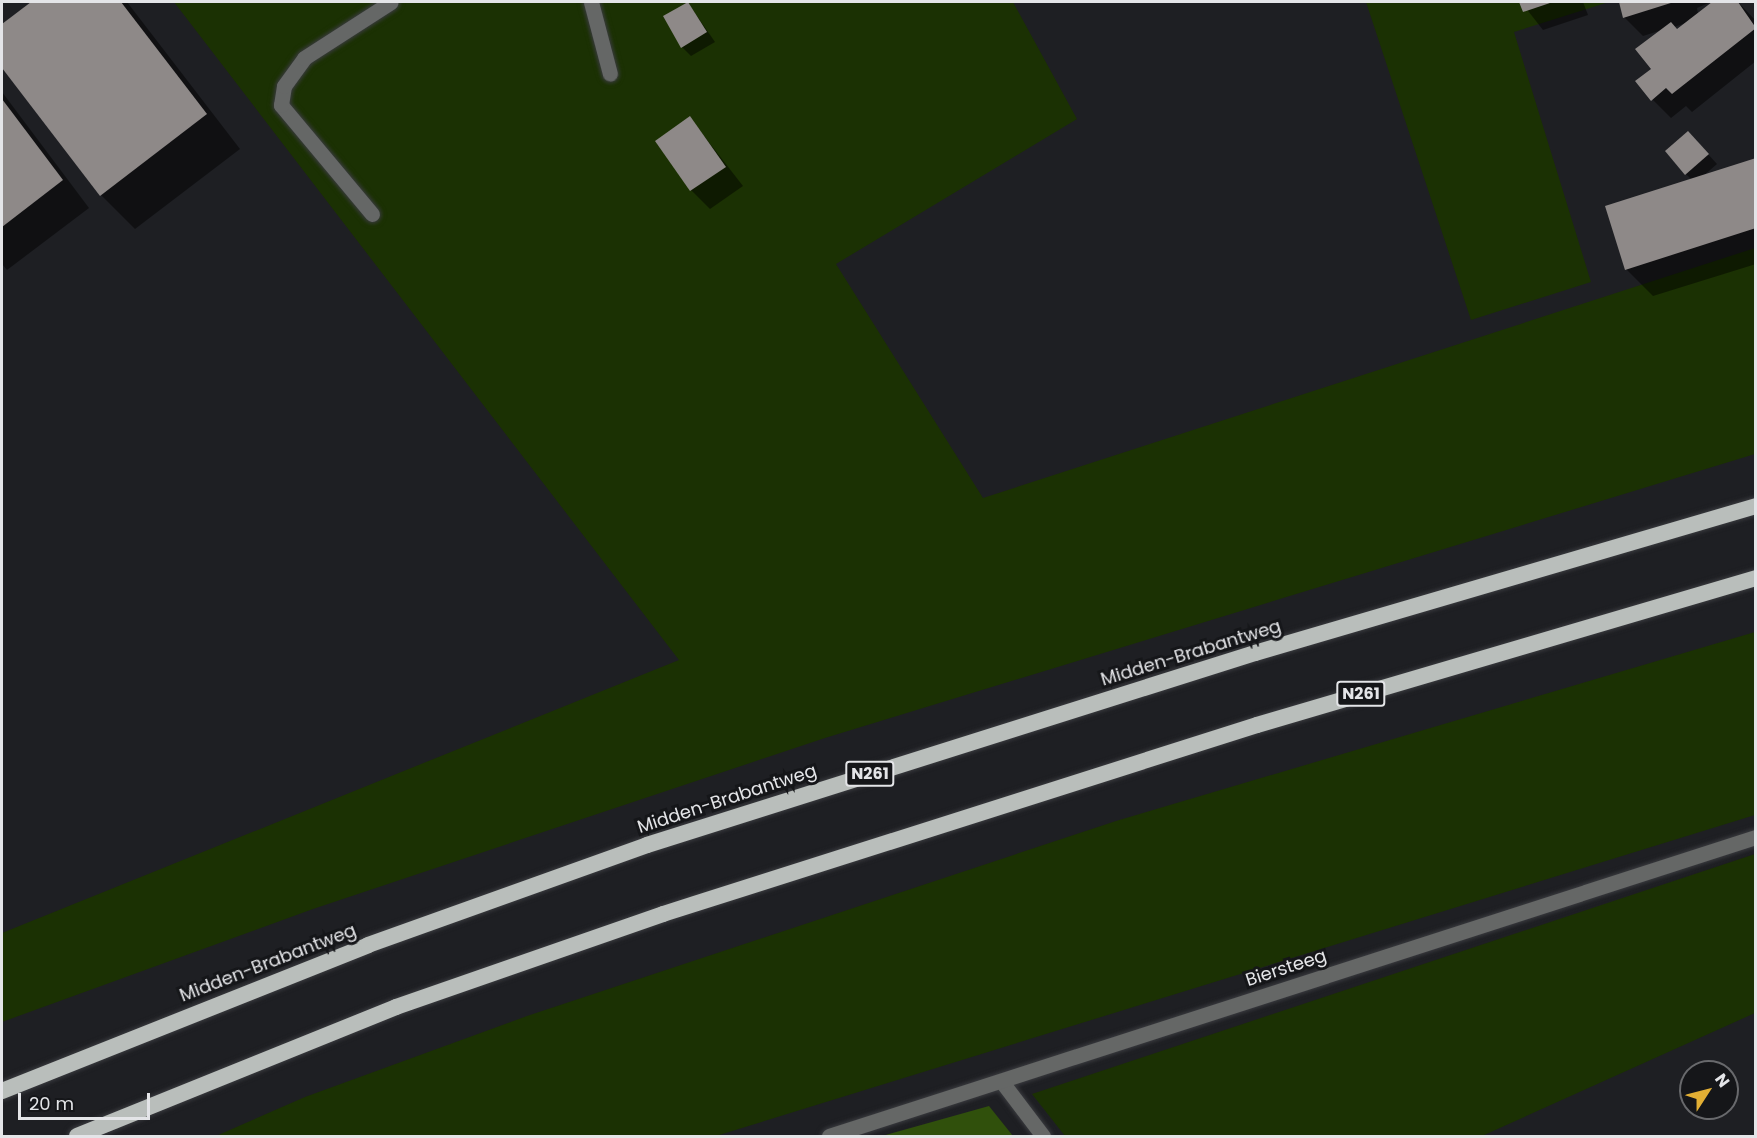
<!DOCTYPE html>
<style>
body{margin:0}
#map{position:relative;width:1757px;height:1138px;overflow:hidden;background:#1e1f23;font-family:Poppins,sans-serif}
div>[style]{position:absolute}
.green>*{inset:0;background:#1b3103}
.forest>*{inset:0;background:#30500c}
.shadow>*{inset:0;background:#0007}
.building>*{inset:0;background:#8e8988}
.roads{filter:drop-shadow(0 0 2px #3a3b3f) drop-shadow(0 0 2px #3a3b3f)}
.service>*{height:15px;margin:-7.5px;padding:0 7.5px;transform-origin:7.5px;border-radius:7.5px;background:#656766}
.minor>*{height:15px;margin:-7.5px;padding:0 7.5px;transform-origin:7.5px;border-radius:7.5px;background:#656766}
.trunk>*{height:16px;margin:-8px;padding:0 8px;transform-origin:8px;border-radius:8px;background:#b9bebb}
span{translate:-50% -50%;white-space:nowrap;text-align:center;line-height:1.15;-webkit-text-stroke:6px #151619;paint-order:stroke}
.shield-label span{padding:2px 4px;background:#151619;border:2px solid;border-radius:4px;-webkit-text-stroke-width:0}
.shield-label{font-size:16px;color:#e4e5e8;font-weight:700}
.street-label{font-size:18px;color:#e4e5e8}
.frame{position:absolute;inset:0;border:3px solid #e4e5e8;pointer-events:none}
.north{position:absolute;left:1679px;top:1060px;width:60px;height:60px;box-sizing:border-box;background:#151619;border:2px solid #68696c;border-radius:50%;rotate:54deg;font-size:16px;font-weight:700;line-height:24px;text-align:center;color:#e4e5e8}
.north::after{content:'';display:block;margin:auto;width:21px;height:27px;background:#e2af34;clip-path:polygon(50% 0,100% 100%,50% 72%,0 100%)}
.scale{position:absolute;left:18px;top:1093px;width:132px;height:27px;box-sizing:border-box;border:3px solid #e4e5e8;border-top:0;padding-left:8px;font-size:18px;line-height:21px;white-space:nowrap;color:#e4e5e8;-webkit-text-stroke:4px #151619;paint-order:stroke}
</style>
<div id="map">
<div class="green">
<div style="clip-path:polygon(174px 2px,1013px 2px,1077px 119px,836px 264px,983px 498px,1755px 248px,1755px 454px,825px 738px,313px 909px,2px 1022px,2px 933px,679px 660px)"></div>
<div style="clip-path:polygon(1366px 2px,1609px 2px,1514px 32px,1591px 282px,1471px 320px)"></div>
<div style="clip-path:polygon(1755px 632px,1755px 815px,716px 1136px,216px 1136px,305px 1097px,527px 1016px,1116px 821px)"></div>
<div style="clip-path:polygon(1755px 854px,1755px 1013px,1482px 1136px,1065px 1136px,1032px 1094px)"></div>
</div>
<div class="forest">
<div style="clip-path:polygon(989px 1106px,1013px 1136px,882px 1136px)"></div>
</div>
<div class="shadow">
<div style="clip-path:polygon(34px 2px,127px 2px,240px 149px,135px 229px,101px 195px,2px 66px,2px 26px)"></div>
<div style="clip-path:polygon(1521px 2px,1583px 2px,1588px 15px,1543px 30px)"></div>
<div style="clip-path:polygon(evenodd,1621px 2px,1711px 2px,1697px 8px,1698px 14px,1715px 2px,1738px 2px,1756px 21px,1756px 61px,1692px 112px,1686px 106px,1671px 118px,1652px 99px,1662px 30px,1643px 36px,1624px 17px,1621px 2px,1689px 22px,1678px 31px,1674px 27px,1689px 22px)"></div>
<div style="clip-path:polygon(688px 3px,715px 42px,691px 56px,682px 47px)"></div>
<div style="clip-path:polygon(2px 92px,89px 208px,7px 270px,2px 264px)"></div>
<div style="clip-path:polygon(690px 118px,743px 186px,710px 209px,691px 190px)"></div>
<div style="clip-path:polygon(1697px 142px,1717px 164px,1702px 177px,1756px 160px,1756px 264px,1653px 296px,1626px 269px,1692px 180px,1686px 174px)"></div>
</div>
<div class="building">
<div style="clip-path:polygon(31px 2px,121px 2px,207px 114px,100px 196px,2px 68px,2px 24px)"></div>
<div style="clip-path:polygon(688px 2px,707px 32px,681px 48px,663px 16px)"></div>
<div style="clip-path:polygon(1519px 2px,1553px 2px,1523px 12px)"></div>
<div style="clip-path:polygon(1619px 2px,1674px 2px,1623px 18px)"></div>
<div style="clip-path:polygon(1712px 2px,1738px 2px,1756px 28px,1672px 94px,1666px 88px,1651px 101px,1635px 81px,1651px 69px,1635px 49px,1671px 22px,1677px 29px)"></div>
<div style="clip-path:polygon(2px 99px,63px 180px,2px 227px)"></div>
<div style="clip-path:polygon(690px 116px,726px 167px,690px 191px,655px 141px)"></div>
<div style="clip-path:polygon(1688px 131px,1709px 154px,1685px 175px,1665px 151px)"></div>
<div style="clip-path:polygon(1756px 158px,1756px 228px,1625px 270px,1605px 206px)"></div>
</div>
<div class="roads">
<div class="service">
<div style="left:591px;top:2px;width:74px;rotate:75.2deg"></div>
<div style="left:372px;top:214px;width:142px;rotate:-129.9deg"></div>
<div style="left:281px;top:105px;width:19px;rotate:-81deg"></div>
<div style="left:284px;top:86px;width:34px;rotate:-54deg"></div>
<div style="left:304px;top:58px;width:103px;rotate:-32.8deg"></div>
<div style="left:1002px;top:1082px;width:68px;rotate:52.8deg"></div>
</div>
<div class="minor">
<div style="left:829px;top:1136px;width:974px;rotate:-17.88deg"></div>
</div>
<div class="trunk">
<div style="left:2px;top:1091px;width:394px;rotate:-21.7deg"></div>
<div style="left:368px;top:945px;width:296px;rotate:-19.7deg"></div>
<div style="left:647px;top:845px;width:638px;rotate:-17.53deg"></div>
<div style="left:1255px;top:653px;width:522px;rotate:-16.35deg"></div>
<div style="left:77px;top:1136px;width:344px;rotate:-22deg"></div>
<div style="left:396px;top:1007px;width:283px;rotate:-19.2deg"></div>
<div style="left:663px;top:914px;width:623px;rotate:-17.65deg"></div>
<div style="left:1257px;top:725px;width:520px;rotate:-16.41deg"></div>
</div>
</div>
<div class="shield-label">
<span style="left:1361px;top:694px">N261</span>
<span style="left:870px;top:774px">N261</span>
</div>
<div class="street-label">
<span style="left:1191px;top:653px;rotate:-17deg">Midden-Brabantweg</span>
<span style="left:727px;top:799px;rotate:-18deg">Midden-Brabantweg</span>
<span style="left:268px;top:963px;rotate:-21deg">Midden-Brabantweg</span>
<span style="left:1286px;top:968px;rotate:-18deg">Biersteeg</span>
</div>
<div class="frame"></div>
<div class="north">N</div>
<div class="scale">20 m</div>
</div>
